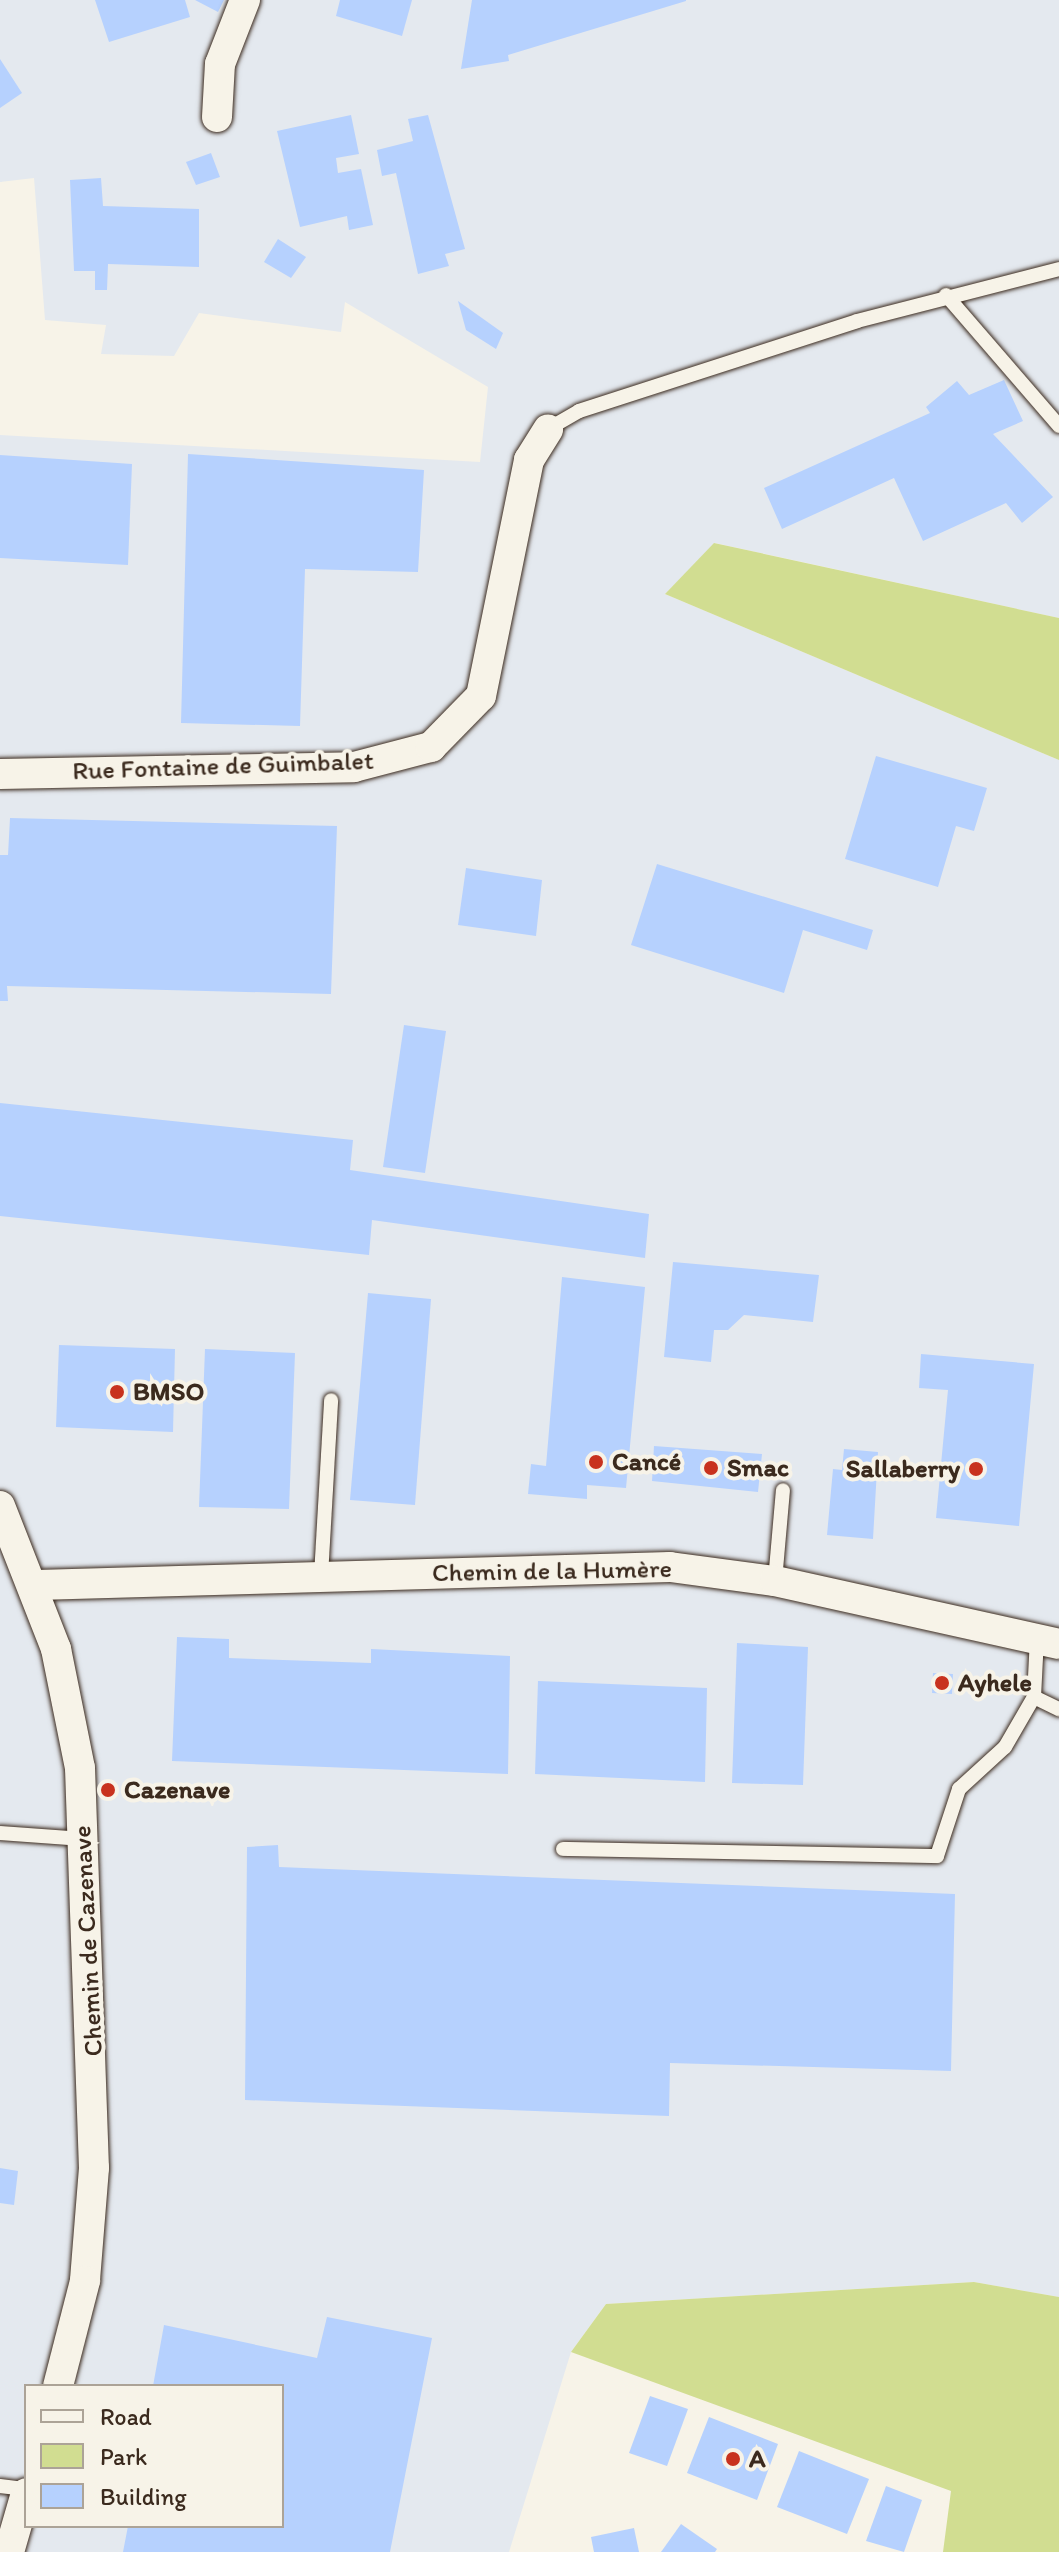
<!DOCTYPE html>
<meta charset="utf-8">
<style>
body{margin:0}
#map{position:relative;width:1059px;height:2552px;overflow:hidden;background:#f7f3e8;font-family:Itim,sans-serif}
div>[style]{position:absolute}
.built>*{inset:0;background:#e4e9ef}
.green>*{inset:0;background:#d1dd91}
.building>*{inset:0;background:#b6d1fe}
.roads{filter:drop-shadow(0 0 2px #3b2a1e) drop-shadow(0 0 2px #3b2a1e)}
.lane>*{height:14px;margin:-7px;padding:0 7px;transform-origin:7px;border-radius:7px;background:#f7f3e8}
.street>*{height:30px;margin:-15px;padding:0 15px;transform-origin:15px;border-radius:15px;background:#f7f3e8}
.dots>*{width:22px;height:22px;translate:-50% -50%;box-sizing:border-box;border:4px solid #f7f3e8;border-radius:50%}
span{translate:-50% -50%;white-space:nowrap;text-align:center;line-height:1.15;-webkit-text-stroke:8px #f7f3e8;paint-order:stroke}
.street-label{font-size:26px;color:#3b2a1e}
.poi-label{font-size:26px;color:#3b2a1e;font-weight:700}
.left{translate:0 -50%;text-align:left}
.right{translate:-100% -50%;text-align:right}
.legend{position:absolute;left:24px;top:2384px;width:260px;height:144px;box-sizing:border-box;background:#f7f3e8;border:2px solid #aca397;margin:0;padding:10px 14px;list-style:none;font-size:24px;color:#3b2a1e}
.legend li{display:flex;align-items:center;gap:16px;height:40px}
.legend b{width:40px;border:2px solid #aca397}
</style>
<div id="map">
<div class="built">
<div style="clip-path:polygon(evenodd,0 0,1059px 0,1059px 618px,715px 543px,665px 594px,1059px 760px,1059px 2297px,974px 2282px,606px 2304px,571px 2352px,509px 2552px,0 2552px,0 435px,480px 462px,488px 387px,345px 302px,341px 332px,199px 313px,174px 356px,101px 354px,106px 325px,45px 320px,34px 178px,0 182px,0 0,26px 2386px,282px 2386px,282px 2526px,26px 2526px,26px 2386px)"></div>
</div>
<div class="green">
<div style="clip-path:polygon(714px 543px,1059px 618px,1059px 760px,665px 594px)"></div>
<div style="clip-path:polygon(974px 2282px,1059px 2297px,1059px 2552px,943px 2552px,951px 2491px,571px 2352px,606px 2304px)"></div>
</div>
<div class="building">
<div style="clip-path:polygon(95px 0,185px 0,190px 17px,109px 42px)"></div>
<div style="clip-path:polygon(195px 0,224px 0,218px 12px)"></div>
<div style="clip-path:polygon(340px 0,412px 0,402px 36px,336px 16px)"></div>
<div style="clip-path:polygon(472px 0,686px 0,686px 1px,508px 55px,509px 61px,461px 69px)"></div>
<div style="clip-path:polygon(0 59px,22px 93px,0 108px)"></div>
<div style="clip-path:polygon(351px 115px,359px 154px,336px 158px,338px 173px,361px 169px,373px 225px,349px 230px,347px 216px,300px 227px,277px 131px)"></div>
<div style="clip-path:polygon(428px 115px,465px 249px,445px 254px,449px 266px,418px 274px,396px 173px,382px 176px,377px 150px,413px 141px,408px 119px)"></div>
<div style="clip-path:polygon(211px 153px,220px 177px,196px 185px,186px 162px)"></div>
<div style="clip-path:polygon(101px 178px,103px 206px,199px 209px,199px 267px,108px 264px,107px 290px,95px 290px,95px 271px,74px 271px,70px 180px)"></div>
<div style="clip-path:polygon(278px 239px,306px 257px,291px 278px,264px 262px)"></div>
<div style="clip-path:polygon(458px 301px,503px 333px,496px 349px,466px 330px)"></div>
<div style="clip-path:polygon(1004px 380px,1023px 421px,993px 434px,1053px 497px,1022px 523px,1006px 503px,923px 541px,894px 478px,782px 529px,764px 488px,930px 413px,926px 407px,957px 381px,969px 395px)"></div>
<div style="clip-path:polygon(188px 454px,424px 470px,418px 572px,305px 569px,300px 726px,181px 723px)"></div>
<div style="clip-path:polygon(0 455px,132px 464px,128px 565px,0 558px)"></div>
<div style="clip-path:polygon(876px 756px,987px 788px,974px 831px,956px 826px,938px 887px,845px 859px)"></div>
<div style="clip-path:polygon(10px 818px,337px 826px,331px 994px,7px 986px,8px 1001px,0 1001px,0 855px,8px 855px)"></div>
<div style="clip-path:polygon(657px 864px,873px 930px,867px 950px,803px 930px,784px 993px,631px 945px)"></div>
<div style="clip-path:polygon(466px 868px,542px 880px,536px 936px,458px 925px)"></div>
<div style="clip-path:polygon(404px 1025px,446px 1031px,425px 1173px,383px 1167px)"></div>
<div style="clip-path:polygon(0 1103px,353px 1140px,350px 1170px,649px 1214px,645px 1258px,372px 1220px,369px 1255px,0 1216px)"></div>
<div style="clip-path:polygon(673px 1262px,819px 1275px,813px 1322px,744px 1315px,728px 1330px,714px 1330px,711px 1362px,664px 1357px)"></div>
<div style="clip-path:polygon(562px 1277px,645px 1287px,626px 1488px,587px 1485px,587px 1499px,528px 1494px,531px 1464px,546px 1466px)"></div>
<div style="clip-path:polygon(368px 1293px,431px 1299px,415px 1505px,350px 1500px)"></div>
<div style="clip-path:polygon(59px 1345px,175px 1349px,173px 1432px,56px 1427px)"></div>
<div style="clip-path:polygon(205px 1349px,295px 1353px,289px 1509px,199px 1507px)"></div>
<div style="clip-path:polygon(921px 1354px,1034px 1364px,1019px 1526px,936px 1518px,948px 1390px,919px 1388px)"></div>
<div style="clip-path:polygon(654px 1446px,762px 1454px,758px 1492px,652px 1481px)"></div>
<div style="clip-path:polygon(844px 1449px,878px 1452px,873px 1539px,827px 1535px,833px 1469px,842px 1470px)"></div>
<div style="clip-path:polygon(177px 1637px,229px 1639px,229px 1658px,371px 1663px,371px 1649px,510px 1656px,508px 1774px,172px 1761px)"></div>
<div style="clip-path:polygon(737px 1643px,808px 1647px,803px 1785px,732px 1783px)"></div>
<div style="clip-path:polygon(933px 1673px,953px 1674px,952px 1694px,932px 1693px)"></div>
<div style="clip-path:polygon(538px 1681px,707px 1688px,705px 1782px,535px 1774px)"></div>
<div style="clip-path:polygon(278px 1845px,279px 1867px,955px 1894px,951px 2071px,670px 2063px,669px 2116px,245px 2100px,247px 1847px)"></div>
<div style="clip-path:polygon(0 2168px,18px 2171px,14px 2205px,0 2203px)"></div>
<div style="clip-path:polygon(327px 2317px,432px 2338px,390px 2552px,123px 2552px,128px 2526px,282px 2526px,282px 2386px,153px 2386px,164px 2325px,317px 2358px)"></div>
<div style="clip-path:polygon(650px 2396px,688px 2409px,667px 2466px,629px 2453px)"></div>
<div style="clip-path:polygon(709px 2417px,778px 2444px,757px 2500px,687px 2473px)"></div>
<div style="clip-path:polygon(799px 2451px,869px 2479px,847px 2534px,777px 2507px)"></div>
<div style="clip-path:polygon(886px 2486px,922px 2500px,904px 2552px,866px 2541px)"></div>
<div style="clip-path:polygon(681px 2524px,717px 2549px,715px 2552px,661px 2552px)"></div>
<div style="clip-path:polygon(634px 2528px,639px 2552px,594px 2552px,591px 2537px)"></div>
</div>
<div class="roads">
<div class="lane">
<div style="left:946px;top:295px;width:173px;rotate:49.2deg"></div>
<div style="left:548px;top:429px;width:36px;rotate:-30deg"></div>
<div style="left:579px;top:411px;width:292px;rotate:-17.9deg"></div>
<div style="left:857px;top:321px;width:209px;rotate:-14.4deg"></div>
<div style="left:321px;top:1576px;width:176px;rotate:-86.7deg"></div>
<div style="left:775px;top:1581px;width:91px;rotate:-85deg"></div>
<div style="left:1034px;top:1697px;width:28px;rotate:26deg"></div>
<div style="left:0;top:1833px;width:83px;rotate:4.1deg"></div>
<div style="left:563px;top:1849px;width:374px;rotate:1.1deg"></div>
<div style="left:937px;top:1856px;width:71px;rotate:-71.8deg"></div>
<div style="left:959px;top:1789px;width:62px;rotate:-42.4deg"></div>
<div style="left:1005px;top:1747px;width:58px;rotate:-59.9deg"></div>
<div style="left:1034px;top:1697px;width:59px;rotate:-87.1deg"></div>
<div style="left:0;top:2486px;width:26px;rotate:7deg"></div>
</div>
<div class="street">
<div style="left:217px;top:117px;width:53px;rotate:-86.8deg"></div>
<div style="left:220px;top:64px;width:69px;rotate:-68.7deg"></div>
<div style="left:0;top:774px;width:354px;rotate:-1.1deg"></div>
<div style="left:354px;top:767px;width:80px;rotate:-14.6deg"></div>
<div style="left:431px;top:747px;width:71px;rotate:-45.6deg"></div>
<div style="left:481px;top:696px;width:241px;rotate:-78.5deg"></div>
<div style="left:529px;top:460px;width:36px;rotate:-58deg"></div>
<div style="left:0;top:1506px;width:154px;rotate:68.6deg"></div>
<div style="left:56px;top:1649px;width:121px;rotate:78.6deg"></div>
<div style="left:80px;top:1768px;width:400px;rotate:88deg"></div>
<div style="left:94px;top:2168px;width:113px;rotate:94.6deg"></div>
<div style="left:85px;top:2281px;width:108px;rotate:104.4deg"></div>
<div style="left:37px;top:1585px;width:633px;rotate:-1.63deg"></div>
<div style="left:670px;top:1567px;width:106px;rotate:7.6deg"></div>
<div style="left:775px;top:1581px;width:291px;rotate:12.5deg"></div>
<div style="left:9px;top:2552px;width:61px;rotate:-73.9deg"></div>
</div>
</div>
<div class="dots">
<div style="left:117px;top:1392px;background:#c8321e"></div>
<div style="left:596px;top:1462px;background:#c8321e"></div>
<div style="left:711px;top:1468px;background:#c8321e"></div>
<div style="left:976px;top:1469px;background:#c8321e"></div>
<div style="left:942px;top:1683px;background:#c8321e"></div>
<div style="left:108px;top:1790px;background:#c8321e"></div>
<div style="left:733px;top:2459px;background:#c8321e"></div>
</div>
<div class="street-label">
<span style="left:223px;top:766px;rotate:-2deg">Rue Fontaine de Guimbalet</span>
<span style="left:552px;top:1571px;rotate:-1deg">Chemin de la Humère</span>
<span style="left:88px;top:1941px;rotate:-93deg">Chemin de Cazenave</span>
</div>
<div class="poi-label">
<span class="left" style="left:133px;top:1392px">BMSO</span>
<span class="left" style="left:612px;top:1462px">Cancé</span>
<span class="left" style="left:727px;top:1468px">Smac</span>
<span class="right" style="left:960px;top:1469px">Sallaberry</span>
<span class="left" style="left:958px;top:1683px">Ayhele</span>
<span class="left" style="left:124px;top:1790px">Cazenave</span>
<span class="left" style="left:749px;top:2459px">A</span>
</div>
<ul class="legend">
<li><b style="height:10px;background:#f7f3e8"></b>Road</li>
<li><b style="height:22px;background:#d1dd91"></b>Park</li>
<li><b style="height:22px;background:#b6d1fe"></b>Building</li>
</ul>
</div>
